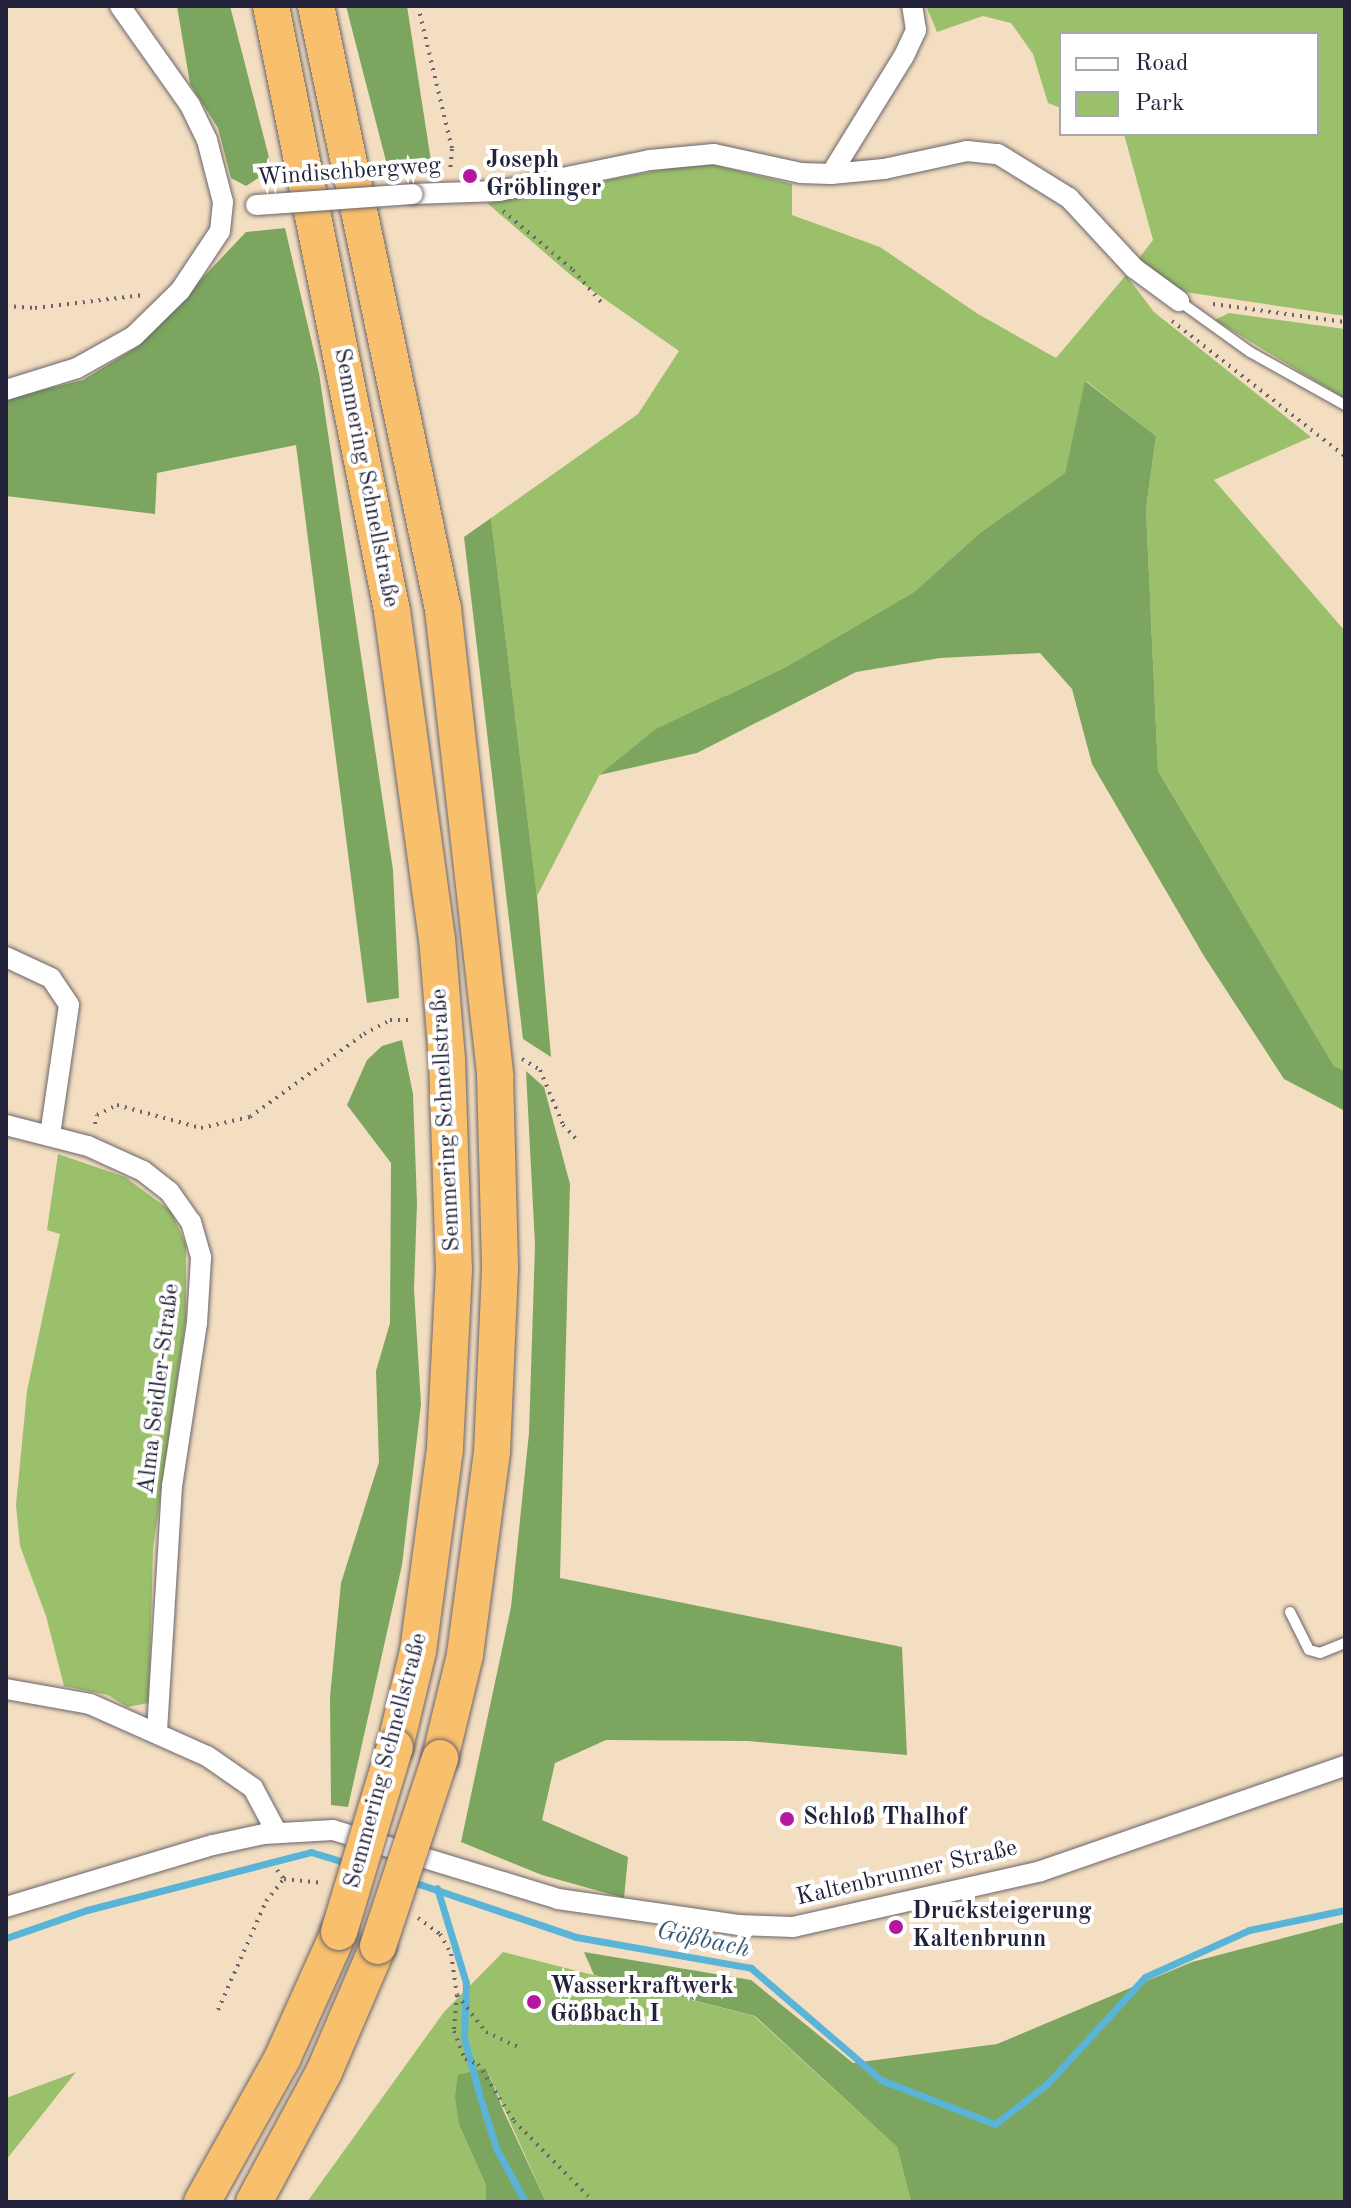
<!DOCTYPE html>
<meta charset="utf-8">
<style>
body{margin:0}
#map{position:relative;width:1351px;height:2208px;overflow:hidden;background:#f3dec1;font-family:"Old Standard TT",serif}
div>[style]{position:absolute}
.green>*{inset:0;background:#9bc06b}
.forest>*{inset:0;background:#7ca65f}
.stream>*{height:7px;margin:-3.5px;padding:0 3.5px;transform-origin:3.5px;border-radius:3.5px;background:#5ab4d7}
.path>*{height:4px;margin-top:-2px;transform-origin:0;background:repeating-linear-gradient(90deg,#6b646a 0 2px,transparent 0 8px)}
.roads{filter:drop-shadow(0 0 2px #6b646a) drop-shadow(0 0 2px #6b646a)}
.lane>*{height:10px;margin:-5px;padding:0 5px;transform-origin:5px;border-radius:5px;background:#fff}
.street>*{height:20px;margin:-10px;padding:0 10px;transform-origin:10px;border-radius:10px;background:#fff}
.highway>*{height:36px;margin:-18px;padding:0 18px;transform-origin:18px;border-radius:18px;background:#f8bf6c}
.bridges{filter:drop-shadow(0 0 2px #6b646a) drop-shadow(0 0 2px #6b646a)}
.street-bridge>*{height:20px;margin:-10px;padding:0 10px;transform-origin:10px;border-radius:10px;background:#fff}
.highway-bridge>*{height:36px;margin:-18px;padding:0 18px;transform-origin:18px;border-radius:18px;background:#f8bf6c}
.dots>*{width:22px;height:22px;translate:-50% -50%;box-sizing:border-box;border:4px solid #fff;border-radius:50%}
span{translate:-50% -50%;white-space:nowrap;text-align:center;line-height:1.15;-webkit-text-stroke:8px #fff;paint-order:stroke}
.poi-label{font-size:24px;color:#22223b;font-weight:700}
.left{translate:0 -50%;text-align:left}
.street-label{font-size:24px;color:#22223b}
.water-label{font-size:26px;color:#385c79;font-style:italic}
.frame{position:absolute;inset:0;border:8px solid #22223b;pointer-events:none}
.legend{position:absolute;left:1059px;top:32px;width:260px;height:104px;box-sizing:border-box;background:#fff;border:2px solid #a7a7b1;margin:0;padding:10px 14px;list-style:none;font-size:24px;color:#22223b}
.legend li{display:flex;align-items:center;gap:16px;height:40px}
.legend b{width:40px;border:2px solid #a7a7b1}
</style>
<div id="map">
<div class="green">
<div style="clip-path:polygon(926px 6px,1345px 6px,1345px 316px,1185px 292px,1136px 262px,1153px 240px,1124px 134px,1317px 134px,1317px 34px,1061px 34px,1061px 108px,1048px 103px,1033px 54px,1011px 23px,983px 16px,937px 32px)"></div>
<div style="clip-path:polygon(702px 162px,792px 184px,792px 215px,880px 247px,978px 314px,1056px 358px,1126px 275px,1154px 312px,1311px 437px,1214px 480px,1345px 631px,1345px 1071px,1334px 1066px,1158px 771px,1146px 509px,1156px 436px,1086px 381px,1065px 473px,981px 532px,914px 592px,786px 667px,727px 695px,600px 774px,537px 896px,491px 518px,638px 414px,679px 351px,573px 277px,487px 203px)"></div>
<div style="clip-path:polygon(1229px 313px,1345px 329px,1345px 399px,1215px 320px)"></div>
<div style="clip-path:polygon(58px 1154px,125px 1177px,171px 1211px,186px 1245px,186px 1318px,153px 1549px,149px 1703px,127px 1707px,108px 1695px,64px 1686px,46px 1616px,20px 1546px,16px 1505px,27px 1391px,60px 1234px,47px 1230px)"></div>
<div style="clip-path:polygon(503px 1952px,754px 2016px,897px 2147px,911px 2202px,546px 2202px,486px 2068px,459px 2125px,486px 2185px,486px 2202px,307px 2202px,444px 2012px)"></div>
<div style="clip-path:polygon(76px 2072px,6px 2160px,6px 2098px)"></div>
</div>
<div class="forest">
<div style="clip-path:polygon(177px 6px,230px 6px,272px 169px,246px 186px,231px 178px,218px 128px,190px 84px)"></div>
<div style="clip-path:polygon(346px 6px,407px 6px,431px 161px,387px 165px)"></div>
<div style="clip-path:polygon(285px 228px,319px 373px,393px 870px,399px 998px,367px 1003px,296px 445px,157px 473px,155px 514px,6px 496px,6px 399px,83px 380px,137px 347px,246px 232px)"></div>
<div style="clip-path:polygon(1085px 381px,1156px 436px,1146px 509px,1158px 771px,1334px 1066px,1345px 1071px,1345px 1111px,1284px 1079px,1204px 956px,1092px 764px,1072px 689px,1040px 653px,940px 658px,856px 672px,697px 753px,599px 775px,656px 729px,786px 667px,914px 592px,981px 532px,1065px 473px)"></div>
<div style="clip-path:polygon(491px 518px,537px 896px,551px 1057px,523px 1039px,464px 537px)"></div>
<div style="clip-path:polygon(402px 1040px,413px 1094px,417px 1203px,414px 1289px,421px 1404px,402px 1565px,348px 1807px,331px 1805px,330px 1697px,341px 1583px,379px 1462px,376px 1371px,390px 1323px,391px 1163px,347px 1105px,367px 1060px,382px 1046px)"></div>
<div style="clip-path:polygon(526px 1071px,544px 1087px,570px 1184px,560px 1578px,902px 1647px,907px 1755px,748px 1741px,606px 1740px,555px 1763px,542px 1820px,628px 1857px,624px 1898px,542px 1875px,461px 1842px,511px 1607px,529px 1433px,535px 1245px)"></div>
<div style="clip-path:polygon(1345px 1922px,1345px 2202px,911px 2202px,897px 2147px,755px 2016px,594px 1975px,584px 1952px,751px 1980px,853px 2063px,997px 2044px,1192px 1962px)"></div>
<div style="clip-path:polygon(486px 2068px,504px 2112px,546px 2202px,486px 2202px,486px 2185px,459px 2125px,455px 2096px,458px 2075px)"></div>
</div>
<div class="stream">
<div style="left:410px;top:1881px;width:175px;rotate:18.6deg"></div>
<div style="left:576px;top:1937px;width:178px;rotate:10deg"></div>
<div style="left:751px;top:1968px;width:172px;rotate:40.7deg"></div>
<div style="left:881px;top:2080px;width:122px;rotate:21.1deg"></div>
<div style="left:995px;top:2124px;width:66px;rotate:-37.6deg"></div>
<div style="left:1047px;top:2084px;width:145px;rotate:-47.5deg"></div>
<div style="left:1145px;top:1977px;width:114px;rotate:-24.3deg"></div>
<div style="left:1249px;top:1930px;width:98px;rotate:-11.8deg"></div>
<div style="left:437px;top:1888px;width:99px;rotate:73deg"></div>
<div style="left:466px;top:1983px;width:55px;rotate:92.1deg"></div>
<div style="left:464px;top:2038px;width:61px;rotate:74.8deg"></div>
<div style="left:480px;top:2097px;width:53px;rotate:72.6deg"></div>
<div style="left:496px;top:2148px;width:61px;rotate:61.8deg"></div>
<div style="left:6px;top:1938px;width:86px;rotate:-19.1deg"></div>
<div style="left:87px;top:1910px;width:231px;rotate:-14.5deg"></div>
<div style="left:311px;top:1852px;width:39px;rotate:17deg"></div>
</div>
<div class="path">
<div style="left:418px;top:6px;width:147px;rotate:76.6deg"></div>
<div style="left:452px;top:149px;width:22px;rotate:95deg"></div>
<div style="left:503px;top:211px;width:92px;rotate:40.1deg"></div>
<div style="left:573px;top:270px;width:44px;rotate:48.7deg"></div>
<div style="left:1213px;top:304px;width:133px;rotate:7.8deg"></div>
<div style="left:6px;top:306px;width:29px;rotate:4deg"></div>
<div style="left:35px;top:308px;width:109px;rotate:-6.9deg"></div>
<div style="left:1172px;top:321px;width:219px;rotate:38deg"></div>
<div style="left:522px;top:1059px;width:21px;rotate:31deg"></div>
<div style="left:540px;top:1070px;width:60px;rotate:67.3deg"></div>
<div style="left:563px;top:1125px;width:18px;rotate:47deg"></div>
<div style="left:95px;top:1124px;width:9px;rotate:-77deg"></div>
<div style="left:97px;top:1115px;width:22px;rotate:-27deg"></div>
<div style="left:117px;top:1105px;width:87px;rotate:15.3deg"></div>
<div style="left:201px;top:1128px;width:50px;rotate:-12.7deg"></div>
<div style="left:250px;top:1117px;width:141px;rotate:-36.1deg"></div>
<div style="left:364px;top:1034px;width:30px;rotate:-28deg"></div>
<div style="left:390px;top:1020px;width:21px"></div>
<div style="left:277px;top:1870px;width:11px;rotate:52deg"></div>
<div style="left:284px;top:1879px;width:39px;rotate:6deg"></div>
<div style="left:418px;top:1918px;width:27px;rotate:36deg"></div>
<div style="left:440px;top:1934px;width:23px;rotate:61deg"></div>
<div style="left:451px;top:1954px;width:41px;rotate:81.7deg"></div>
<div style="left:457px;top:1995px;width:47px;rotate:51.9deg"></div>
<div style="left:486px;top:2032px;width:38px;rotate:25deg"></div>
<div style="left:457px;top:1995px;width:36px;rotate:95deg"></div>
<div style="left:454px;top:2031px;width:30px;rotate:69deg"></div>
<div style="left:465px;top:2059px;width:14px;rotate:21deg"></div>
<div style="left:478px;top:2064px;width:67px;rotate:57.7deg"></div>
<div style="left:514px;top:2121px;width:114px;rotate:45.4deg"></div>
<div style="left:218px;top:2010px;width:119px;rotate:-66.2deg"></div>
<div style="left:266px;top:1901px;width:28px;rotate:-51deg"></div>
</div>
<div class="roads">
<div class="lane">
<div style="left:1179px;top:301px;width:87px;rotate:35.7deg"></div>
<div style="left:1250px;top:352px;width:109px;rotate:29.2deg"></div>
<div style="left:1290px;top:1612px;width:42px;rotate:63.4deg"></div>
<div style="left:1309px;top:1650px;width:11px;rotate:15deg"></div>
<div style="left:1320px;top:1653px;width:27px;rotate:-22deg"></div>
</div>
<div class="street">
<div style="left:831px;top:174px;width:139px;rotate:-58.3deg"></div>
<div style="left:904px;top:56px;width:29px;rotate:-65deg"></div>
<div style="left:916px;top:30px;width:24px;rotate:-99deg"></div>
<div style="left:413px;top:194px;width:86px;rotate:-2deg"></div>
<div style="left:499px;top:191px;width:154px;rotate:-11.6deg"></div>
<div style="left:650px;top:160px;width:64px;rotate:-5.4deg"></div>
<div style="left:714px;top:154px;width:89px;rotate:12.3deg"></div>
<div style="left:801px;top:173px;width:30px;rotate:2deg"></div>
<div style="left:831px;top:174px;width:53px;rotate:-5.4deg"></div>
<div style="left:884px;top:169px;width:85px;rotate:-12.2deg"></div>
<div style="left:967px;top:151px;width:31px;rotate:6deg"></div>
<div style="left:998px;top:154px;width:84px;rotate:31.8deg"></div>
<div style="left:1069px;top:198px;width:96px;rotate:47.1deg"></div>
<div style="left:1134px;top:268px;width:56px;rotate:36.3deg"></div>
<div style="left:6px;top:390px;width:74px;rotate:-17.2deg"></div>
<div style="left:77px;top:368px;width:65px;rotate:-29.3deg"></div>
<div style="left:134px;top:336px;width:64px;rotate:-44.4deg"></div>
<div style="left:180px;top:291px;width:72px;rotate:-56.3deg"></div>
<div style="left:220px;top:231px;width:29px;rotate:-84deg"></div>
<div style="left:223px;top:202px;width:64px;rotate:-104.5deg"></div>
<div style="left:207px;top:140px;width:39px;rotate:-116deg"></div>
<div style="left:190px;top:105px;width:121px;rotate:-125.3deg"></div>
<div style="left:6px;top:957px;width:50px;rotate:25deg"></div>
<div style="left:51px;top:978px;width:32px;rotate:56deg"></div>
<div style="left:69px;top:1005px;width:131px;rotate:98.3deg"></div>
<div style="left:6px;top:1125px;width:85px;rotate:14.4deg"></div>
<div style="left:88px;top:1146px;width:60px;rotate:24.4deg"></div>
<div style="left:143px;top:1171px;width:33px;rotate:38deg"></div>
<div style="left:169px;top:1191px;width:38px;rotate:55deg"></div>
<div style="left:191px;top:1222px;width:37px;rotate:74deg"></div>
<div style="left:201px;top:1258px;width:65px;rotate:93.5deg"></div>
<div style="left:197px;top:1323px;width:165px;rotate:98.7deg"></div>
<div style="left:172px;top:1486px;width:246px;rotate:93.5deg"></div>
<div style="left:6px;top:1689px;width:85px;rotate:10.1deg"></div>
<div style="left:90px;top:1704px;width:128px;rotate:24deg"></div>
<div style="left:207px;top:1756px;width:56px;rotate:34.8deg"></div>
<div style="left:253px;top:1788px;width:51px;rotate:61.9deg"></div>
<div style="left:6px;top:1907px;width:216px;rotate:-16.7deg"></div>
<div style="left:213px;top:1845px;width:52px;rotate:-12.2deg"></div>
<div style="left:264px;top:1834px;width:69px;rotate:-3.3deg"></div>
<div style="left:333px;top:1830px;width:235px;rotate:17deg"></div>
<div style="left:558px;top:1899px;width:182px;rotate:8.2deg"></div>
<div style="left:738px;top:1925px;width:55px;rotate:2.1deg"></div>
<div style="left:793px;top:1927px;width:254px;rotate:-12.7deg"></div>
<div style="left:1041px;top:1871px;width:322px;rotate:-19.1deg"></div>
</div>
<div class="highway">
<div style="left:271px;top:6px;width:617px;rotate:78.69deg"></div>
<div style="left:392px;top:611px;width:330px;rotate:82.2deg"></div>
<div style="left:437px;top:938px;width:122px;rotate:85.3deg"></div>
<div style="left:447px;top:1060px;width:209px;rotate:88.1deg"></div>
<div style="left:454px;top:1269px;width:180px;rotate:92.9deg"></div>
<div style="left:445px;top:1449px;width:204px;rotate:97.6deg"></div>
<div style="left:418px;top:1651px;width:99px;rotate:103.5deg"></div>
<div style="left:316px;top:6px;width:616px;rotate:78.11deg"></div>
<div style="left:443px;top:609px;width:469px;rotate:83.6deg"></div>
<div style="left:495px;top:1075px;width:194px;rotate:88.5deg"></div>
<div style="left:500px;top:1269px;width:183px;rotate:92.5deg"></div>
<div style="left:492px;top:1452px;width:205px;rotate:97.6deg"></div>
<div style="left:465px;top:1655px;width:106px;rotate:103.6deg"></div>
<div style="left:202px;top:2202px;width:164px;rotate:-60.8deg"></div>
<div style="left:282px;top:2059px;width:139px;rotate:-65.8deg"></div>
<div style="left:254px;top:2202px;width:148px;rotate:-61.7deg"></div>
<div style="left:324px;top:2072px;width:137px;rotate:-66.8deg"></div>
</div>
</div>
<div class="bridges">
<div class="street-bridge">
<div style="left:256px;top:205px;width:157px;rotate:-4deg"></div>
</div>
<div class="highway-bridge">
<div style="left:339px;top:1932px;width:193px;rotate:-73.2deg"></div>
<div style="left:378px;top:1946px;width:198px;rotate:-71.7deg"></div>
</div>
</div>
<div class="dots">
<div style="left:470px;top:176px;background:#b5179e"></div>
<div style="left:787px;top:1819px;background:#b5179e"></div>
<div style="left:896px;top:1927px;background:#b5179e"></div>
<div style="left:534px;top:2002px;background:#b5179e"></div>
</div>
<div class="poi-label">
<span class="left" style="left:486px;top:176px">Joseph<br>Gröblinger</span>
<span class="left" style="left:803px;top:1819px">Schloß Thalhof</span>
<span class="left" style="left:912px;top:1927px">Drucksteigerung<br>Kaltenbrunn</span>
<span class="left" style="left:550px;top:2002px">Wasserkraftwerk<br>Gößbach I</span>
</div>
<div class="street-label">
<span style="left:349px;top:173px;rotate:-4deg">Windischbergweg</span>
<span style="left:365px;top:478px;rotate:79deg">Semmering Schnellstraße</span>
<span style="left:447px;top:1120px;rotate:-93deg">Semmering Schnellstraße</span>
<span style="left:160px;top:1389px;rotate:-83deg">Alma Seidler-Straße</span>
<span style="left:387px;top:1761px;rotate:-75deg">Semmering Schnellstraße</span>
<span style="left:907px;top:1874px;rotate:-13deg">Kaltenbrunner Straße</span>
</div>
<div class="water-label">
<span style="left:703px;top:1941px;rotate:12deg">Gößbach</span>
</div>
<div class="frame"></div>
<ul class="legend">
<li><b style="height:10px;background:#fff"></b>Road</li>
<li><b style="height:22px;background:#9bc06b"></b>Park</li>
</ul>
</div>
